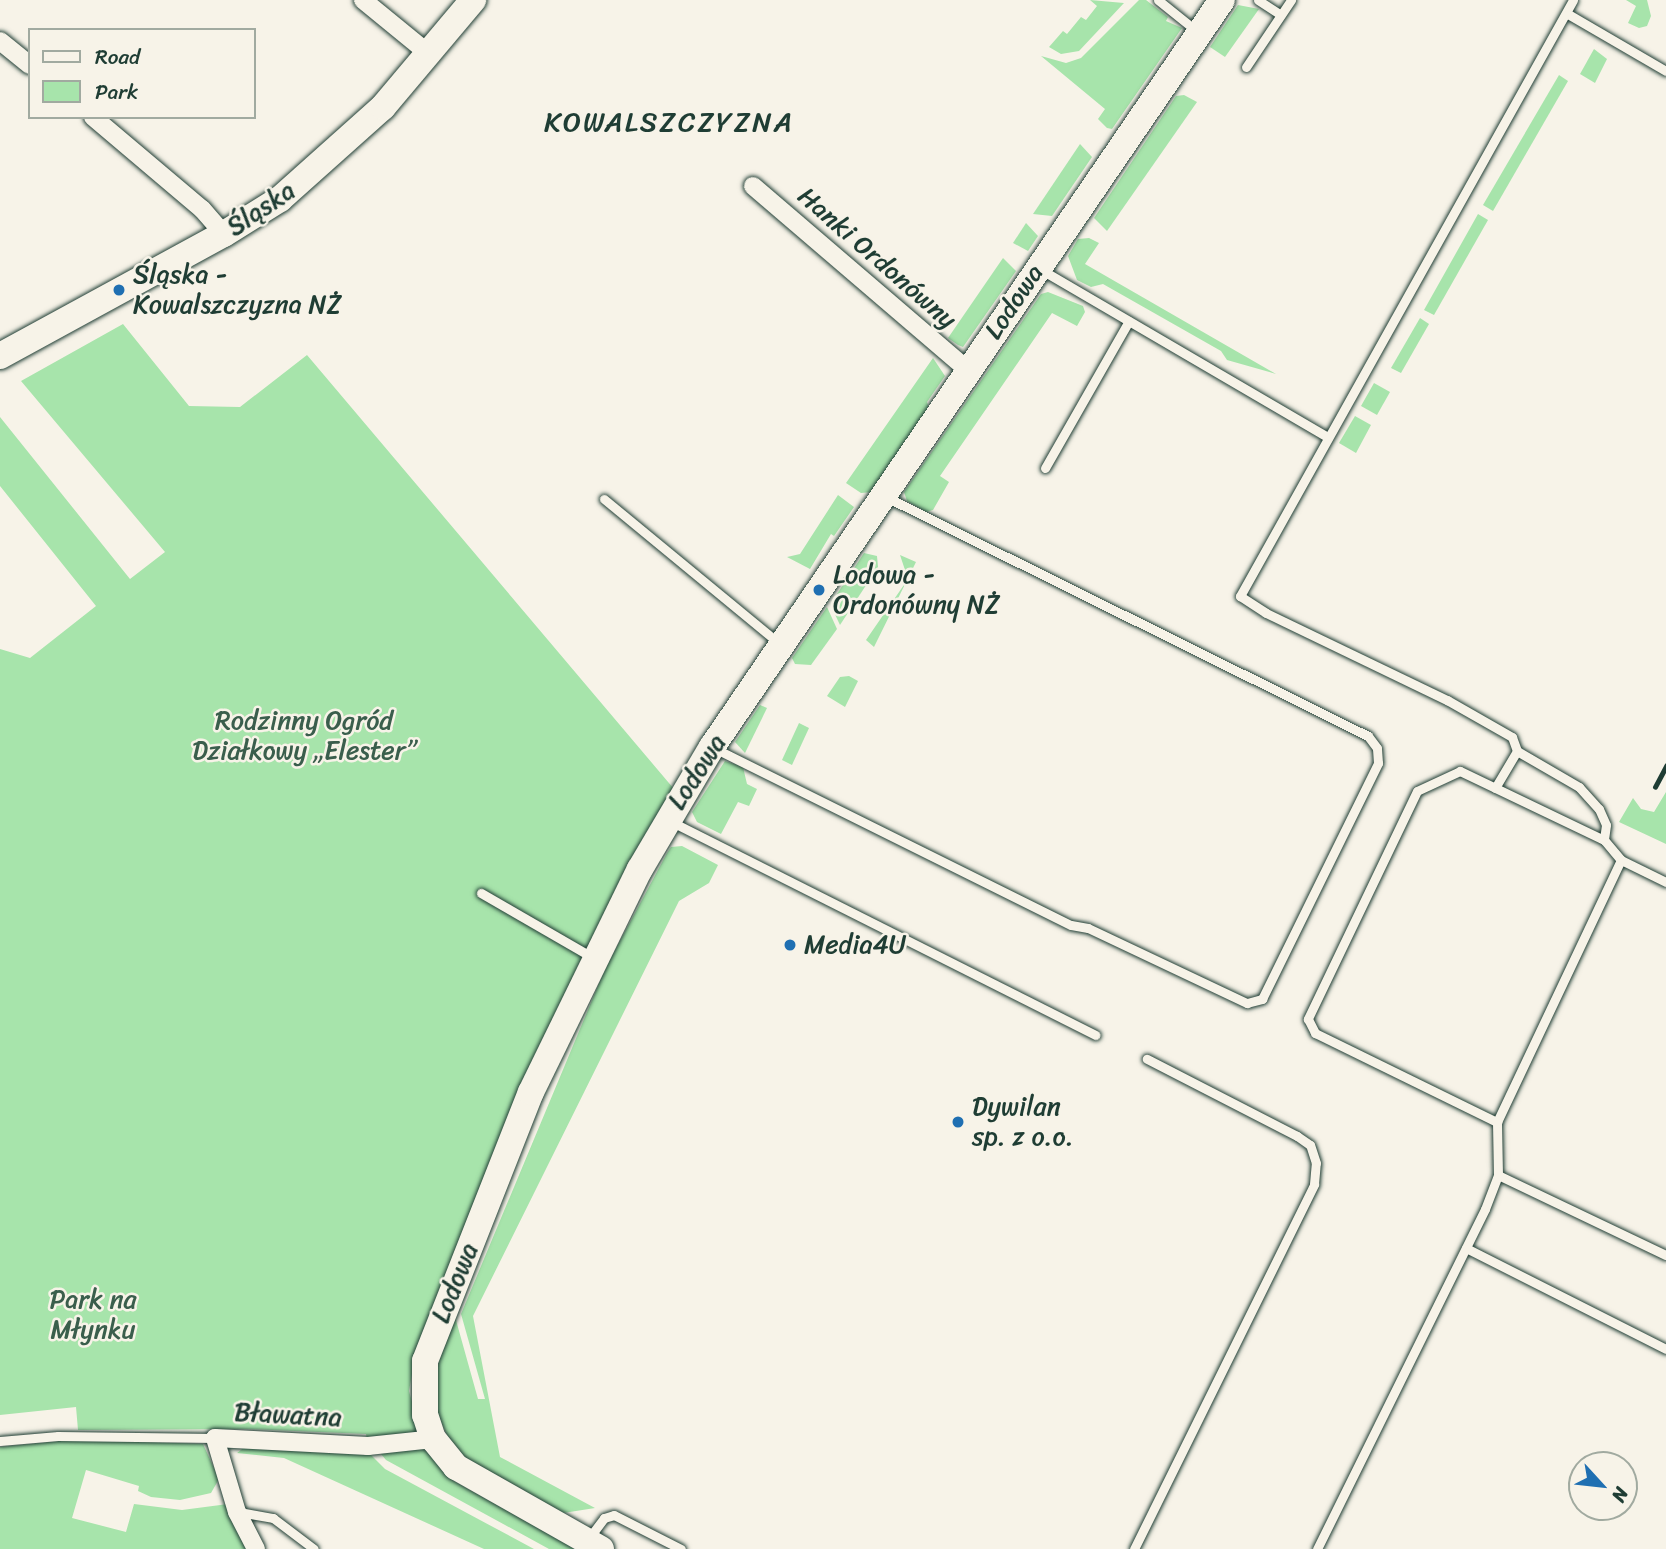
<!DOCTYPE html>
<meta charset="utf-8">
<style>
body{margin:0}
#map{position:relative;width:1666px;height:1549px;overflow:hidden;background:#f7f3e8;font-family:Sriracha,sans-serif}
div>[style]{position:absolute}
.green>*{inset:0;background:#a7e4ab}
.roads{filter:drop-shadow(0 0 2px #1f3d34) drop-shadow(0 0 2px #1f3d34)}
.lane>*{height:9px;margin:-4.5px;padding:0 4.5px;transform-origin:4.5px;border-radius:4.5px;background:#f7f3e8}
.street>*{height:18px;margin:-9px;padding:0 9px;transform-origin:9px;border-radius:9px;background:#f7f3e8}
.secondary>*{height:26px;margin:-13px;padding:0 13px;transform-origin:13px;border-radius:13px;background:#f7f3e8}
.rail>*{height:4.5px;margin:-2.25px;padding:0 2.25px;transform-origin:2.25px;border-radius:2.25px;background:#1f3d34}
.dots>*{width:19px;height:19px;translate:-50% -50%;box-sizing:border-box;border:4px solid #f7f3e8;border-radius:50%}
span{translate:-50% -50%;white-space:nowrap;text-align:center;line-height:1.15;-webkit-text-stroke:5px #f7f3e8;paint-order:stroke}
.street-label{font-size:26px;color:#1f3d34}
.poi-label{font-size:26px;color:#1f3d34}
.left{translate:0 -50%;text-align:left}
.park-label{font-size:26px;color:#3a5e4c}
.neighbourhood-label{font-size:28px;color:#1f3d34;letter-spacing:2px}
.legend{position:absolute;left:28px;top:28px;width:228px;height:91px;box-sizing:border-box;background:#f7f3e8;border:2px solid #a1aaa0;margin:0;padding:9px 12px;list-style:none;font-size:21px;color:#1f3d34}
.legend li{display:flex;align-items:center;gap:14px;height:35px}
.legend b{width:35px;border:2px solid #a1aaa0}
.north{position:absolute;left:1568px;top:1451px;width:70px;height:70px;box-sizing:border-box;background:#f7f3e8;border:2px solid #a1aaa0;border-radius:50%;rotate:117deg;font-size:19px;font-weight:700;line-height:28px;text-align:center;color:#1f3d34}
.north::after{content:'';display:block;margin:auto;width:24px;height:32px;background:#1f6fb2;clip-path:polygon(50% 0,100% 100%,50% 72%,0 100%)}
</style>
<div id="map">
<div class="green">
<div style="clip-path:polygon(1090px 0,1124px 3px,1079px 51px,1061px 54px,1049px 47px,1063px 31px,1067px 34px,1081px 17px,1086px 20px,1097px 6px)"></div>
<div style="clip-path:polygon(1139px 0,1146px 0,1168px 17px,1166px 21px,1182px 28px,1112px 129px,1107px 128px,1098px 119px,1105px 109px,1041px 56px,1066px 63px,1081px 58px)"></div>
<div style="clip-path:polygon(1626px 0,1647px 0,1651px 16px,1647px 26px,1639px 28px,1628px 23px,1636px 6px)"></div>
<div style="clip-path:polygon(1238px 5px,1259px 9px,1225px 57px,1210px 47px)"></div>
<div style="clip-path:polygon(1594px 49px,1607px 59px,1595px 83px,1580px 74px)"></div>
<div style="clip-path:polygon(1559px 75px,1568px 81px,1493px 211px,1483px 205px)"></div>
<div style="clip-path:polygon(1184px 95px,1197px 102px,1107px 231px,1094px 218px,1176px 96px)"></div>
<div style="clip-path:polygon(1080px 144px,1092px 157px,1052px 216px,1033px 214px)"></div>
<div style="clip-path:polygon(1478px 214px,1488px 220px,1434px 315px,1424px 310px)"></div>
<div style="clip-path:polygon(1026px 223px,1038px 236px,1028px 251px,1013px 243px)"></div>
<div style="clip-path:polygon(1089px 238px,1099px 243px,1085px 264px,1276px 374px,1227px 360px,1221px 351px,1103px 284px,1091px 287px,1077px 280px,1068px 256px,1078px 239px)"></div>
<div style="clip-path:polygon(1003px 258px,1016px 271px,963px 347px,958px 345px,948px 338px)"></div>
<div style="clip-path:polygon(1048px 292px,1083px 306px,1085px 312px,1077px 326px,1052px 313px,940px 476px,949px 482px,933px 510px,926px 512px,907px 501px,904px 492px,1041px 294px)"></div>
<div style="clip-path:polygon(1420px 318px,1429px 324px,1401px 373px,1391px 368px)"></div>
<div style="clip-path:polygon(123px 324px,189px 406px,240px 407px,307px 355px,674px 789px,584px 953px,509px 1115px,416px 1351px,409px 1391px,421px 1434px,367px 1441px,366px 1434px,246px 1429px,78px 1430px,76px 1407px,0 1415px,0 649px,30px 658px,96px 606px,0 486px,0 417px,130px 579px,165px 552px,21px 381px)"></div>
<div style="clip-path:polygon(933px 358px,945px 376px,927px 402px,929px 408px,872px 492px,861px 493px,846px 483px)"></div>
<div style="clip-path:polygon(1374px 383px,1390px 392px,1377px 415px,1361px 406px)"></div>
<div style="clip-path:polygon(1355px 416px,1371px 425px,1356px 453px,1339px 443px)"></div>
<div style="clip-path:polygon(838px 495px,854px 507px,834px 536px,831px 534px,810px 569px,787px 557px,800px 554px)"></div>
<div style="clip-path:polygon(864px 553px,877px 556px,878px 567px,840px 625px,832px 608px,835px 597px)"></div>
<div style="clip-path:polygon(900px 555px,916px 562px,874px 647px,866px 640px,908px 579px)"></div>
<div style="clip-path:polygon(827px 607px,837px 629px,811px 665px,795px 664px,792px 658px)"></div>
<div style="clip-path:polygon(849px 676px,858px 681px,845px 707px,827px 696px,840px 677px)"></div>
<div style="clip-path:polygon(760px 705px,767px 708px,745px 753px,735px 742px)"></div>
<div style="clip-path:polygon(799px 723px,809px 728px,792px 765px,782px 760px)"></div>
<div style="clip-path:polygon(725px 761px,743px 767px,747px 784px,757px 789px,749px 806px,738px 802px,721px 834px,697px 822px,692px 812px)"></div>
<div style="clip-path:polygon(1666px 792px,1666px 844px,1619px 822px,1633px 798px,1641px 809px,1654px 812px)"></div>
<div style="clip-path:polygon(682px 846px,718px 865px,709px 883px,679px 901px,473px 1316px,500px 1457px,595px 1508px,557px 1514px,480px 1473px,454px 1450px,435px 1409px,435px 1375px,454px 1313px,478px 1399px,485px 1399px,461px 1314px,605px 969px,667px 853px,671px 847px)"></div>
<div style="clip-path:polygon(78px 1439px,203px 1444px,219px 1479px,211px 1493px,180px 1500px,151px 1497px,138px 1491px,139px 1486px,86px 1470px,72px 1518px,126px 1532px,134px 1504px,182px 1510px,228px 1504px,248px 1549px,0 1549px,0 1447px)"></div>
<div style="clip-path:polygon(246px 1446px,367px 1451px,385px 1469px,534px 1549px,484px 1549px,284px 1458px,237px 1453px)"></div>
<div style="clip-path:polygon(420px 1448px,431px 1453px,452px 1480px,576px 1549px,549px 1549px,386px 1460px,377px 1449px)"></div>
</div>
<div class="roads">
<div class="lane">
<div style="left:1158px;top:0;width:51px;rotate:38.7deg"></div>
<div style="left:1258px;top:0;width:27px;rotate:33deg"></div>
<div style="left:1573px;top:0;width:683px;rotate:119.19deg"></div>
<div style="left:1240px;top:596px;width:31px;rotate:33deg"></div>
<div style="left:1266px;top:613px;width:201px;rotate:25.7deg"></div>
<div style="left:1447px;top:700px;width:75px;rotate:29.6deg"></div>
<div style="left:1512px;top:737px;width:15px;rotate:70deg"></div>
<div style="left:1517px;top:751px;width:72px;rotate:30.1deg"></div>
<div style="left:1579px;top:787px;width:30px;rotate:48deg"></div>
<div style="left:1599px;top:809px;width:17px;rotate:66deg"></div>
<div style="left:1606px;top:825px;width:15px;rotate:98deg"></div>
<div style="left:1568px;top:14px;width:113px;rotate:30.2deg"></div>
<div style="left:1246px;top:67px;width:81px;rotate:-56.1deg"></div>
<div style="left:1040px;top:269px;width:331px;rotate:30.3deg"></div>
<div style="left:1045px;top:468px;width:169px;rotate:-60.3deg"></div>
<div style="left:604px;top:499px;width:228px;rotate:39.5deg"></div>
<div style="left:714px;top:748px;width:398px;rotate:26.4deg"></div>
<div style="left:1071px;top:925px;width:17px;rotate:10deg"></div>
<div style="left:1088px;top:928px;width:176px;rotate:25.3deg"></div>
<div style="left:1247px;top:1003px;width:16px;rotate:-15deg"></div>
<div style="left:1262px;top:999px;width:263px;rotate:-63.8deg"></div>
<div style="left:1378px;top:763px;width:15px;rotate:-94deg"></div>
<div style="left:1377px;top:748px;width:15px;rotate:-127deg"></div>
<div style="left:1368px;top:736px;width:536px;rotate:-153.63deg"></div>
<div style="left:1495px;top:788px;width:43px;rotate:-59.3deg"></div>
<div style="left:672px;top:822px;width:474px;rotate:26.7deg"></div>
<div style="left:1621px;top:860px;width:50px;rotate:26.1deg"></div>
<div style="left:481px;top:893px;width:128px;rotate:30deg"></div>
<div style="left:1498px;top:1175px;width:186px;rotate:25.5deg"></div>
<div style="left:1466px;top:1248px;width:224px;rotate:26.8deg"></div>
<div style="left:0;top:1441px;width:58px;rotate:-4.9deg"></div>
<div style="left:58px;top:1436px;width:157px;rotate:0.7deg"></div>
<div style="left:239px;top:1512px;width:35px;rotate:10deg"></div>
<div style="left:273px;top:1518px;width:51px;rotate:37.1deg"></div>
<div style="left:589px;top:1538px;width:25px;rotate:-53deg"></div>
<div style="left:604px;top:1518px;width:10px;rotate:-17deg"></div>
<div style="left:614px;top:1515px;width:75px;rotate:26.9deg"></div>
<div style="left:1134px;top:1549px;width:407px;rotate:-63.7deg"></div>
<div style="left:1314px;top:1184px;width:21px;rotate:-85deg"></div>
<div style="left:1316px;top:1163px;width:19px;rotate:-108deg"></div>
<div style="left:1310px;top:1145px;width:16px;rotate:-145deg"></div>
<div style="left:1297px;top:1136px;width:169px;rotate:-152.8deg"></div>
<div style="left:1317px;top:1549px;width:379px;rotate:-63.7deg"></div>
<div style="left:1485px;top:1209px;width:36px;rotate:-69deg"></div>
<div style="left:1498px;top:1175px;width:53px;rotate:-91.1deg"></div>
<div style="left:1497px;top:1122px;width:290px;rotate:-64.7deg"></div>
<div style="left:1621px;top:860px;width:26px;rotate:-130deg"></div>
<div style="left:1604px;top:840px;width:160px;rotate:-154.4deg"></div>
<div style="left:1460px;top:771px;width:47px;rotate:155.1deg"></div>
<div style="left:1417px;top:791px;width:253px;rotate:115.6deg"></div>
<div style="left:1308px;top:1019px;width:16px;rotate:63deg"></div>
<div style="left:1315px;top:1033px;width:203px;rotate:26.1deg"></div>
</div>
<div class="street">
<div style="left:363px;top:0;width:85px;rotate:39.3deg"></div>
<div style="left:0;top:41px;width:38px;rotate:39deg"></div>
<div style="left:93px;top:117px;width:143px;rotate:40.2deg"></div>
<div style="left:202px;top:209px;width:33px;rotate:49deg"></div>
<div style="left:753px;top:186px;width:283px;rotate:40.6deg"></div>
<div style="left:256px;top:1549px;width:42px;rotate:-117.2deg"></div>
<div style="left:237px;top:1512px;width:77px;rotate:-106.6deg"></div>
<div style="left:215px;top:1438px;width:153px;rotate:3deg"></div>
<div style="left:368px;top:1446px;width:65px;rotate:-6.1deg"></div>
</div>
<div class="secondary">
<div style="left:0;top:356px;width:255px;rotate:-28.6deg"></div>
<div style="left:224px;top:234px;width:66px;rotate:-32deg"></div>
<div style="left:280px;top:199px;width:138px;rotate:-41.8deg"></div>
<div style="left:383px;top:107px;width:140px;rotate:-49.9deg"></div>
<div style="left:601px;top:1549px;width:167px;rotate:-150.5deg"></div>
<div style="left:456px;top:1467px;width:36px;rotate:-129deg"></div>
<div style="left:433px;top:1439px;width:25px;rotate:-108deg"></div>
<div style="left:425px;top:1415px;width:54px;rotate:-90deg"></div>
<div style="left:425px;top:1361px;width:289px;rotate:-68.5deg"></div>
<div style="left:531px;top:1092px;width:248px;rotate:-64deg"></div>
<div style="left:640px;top:869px;width:142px;rotate:-59.5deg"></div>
<div style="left:712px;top:747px;width:904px;rotate:-55.68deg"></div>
</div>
</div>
<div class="rail">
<div style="left:1655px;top:787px;width:24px;rotate:-62deg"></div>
</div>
<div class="dots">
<div style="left:119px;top:290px;background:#1f6fb2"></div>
<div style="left:819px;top:590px;background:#1f6fb2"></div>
<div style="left:790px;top:945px;background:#1f6fb2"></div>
<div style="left:958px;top:1122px;background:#1f6fb2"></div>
</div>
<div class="street-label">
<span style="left:261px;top:209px;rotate:-34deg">Śląska</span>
<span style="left:877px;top:258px;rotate:41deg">Hanki Ordonówny</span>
<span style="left:1014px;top:302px;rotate:-56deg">Lodowa</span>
<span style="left:697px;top:772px;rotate:-57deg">Lodowa</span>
<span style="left:455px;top:1283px;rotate:-68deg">Lodowa</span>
<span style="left:288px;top:1415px;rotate:3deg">Bławatna</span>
</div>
<div class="poi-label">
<span class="left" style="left:133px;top:290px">Śląska -<br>Kowalszczyzna NŻ</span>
<span class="left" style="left:833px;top:590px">Lodowa -<br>Ordonówny NŻ</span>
<span class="left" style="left:804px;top:945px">Media4U</span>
<span class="left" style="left:972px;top:1122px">Dywilan<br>sp. z o.o.</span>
</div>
<div class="park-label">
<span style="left:304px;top:736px">Rodzinny Ogród<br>Działkowy „Elester”</span>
<span style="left:93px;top:1315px">Park na<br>Młynku</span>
</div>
<div class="neighbourhood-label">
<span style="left:669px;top:122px">KOWALSZCZYZNA</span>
</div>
<ul class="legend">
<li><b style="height:9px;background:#f7f3e8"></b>Road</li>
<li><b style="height:19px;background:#a7e4ab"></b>Park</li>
</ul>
<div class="north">N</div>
</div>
